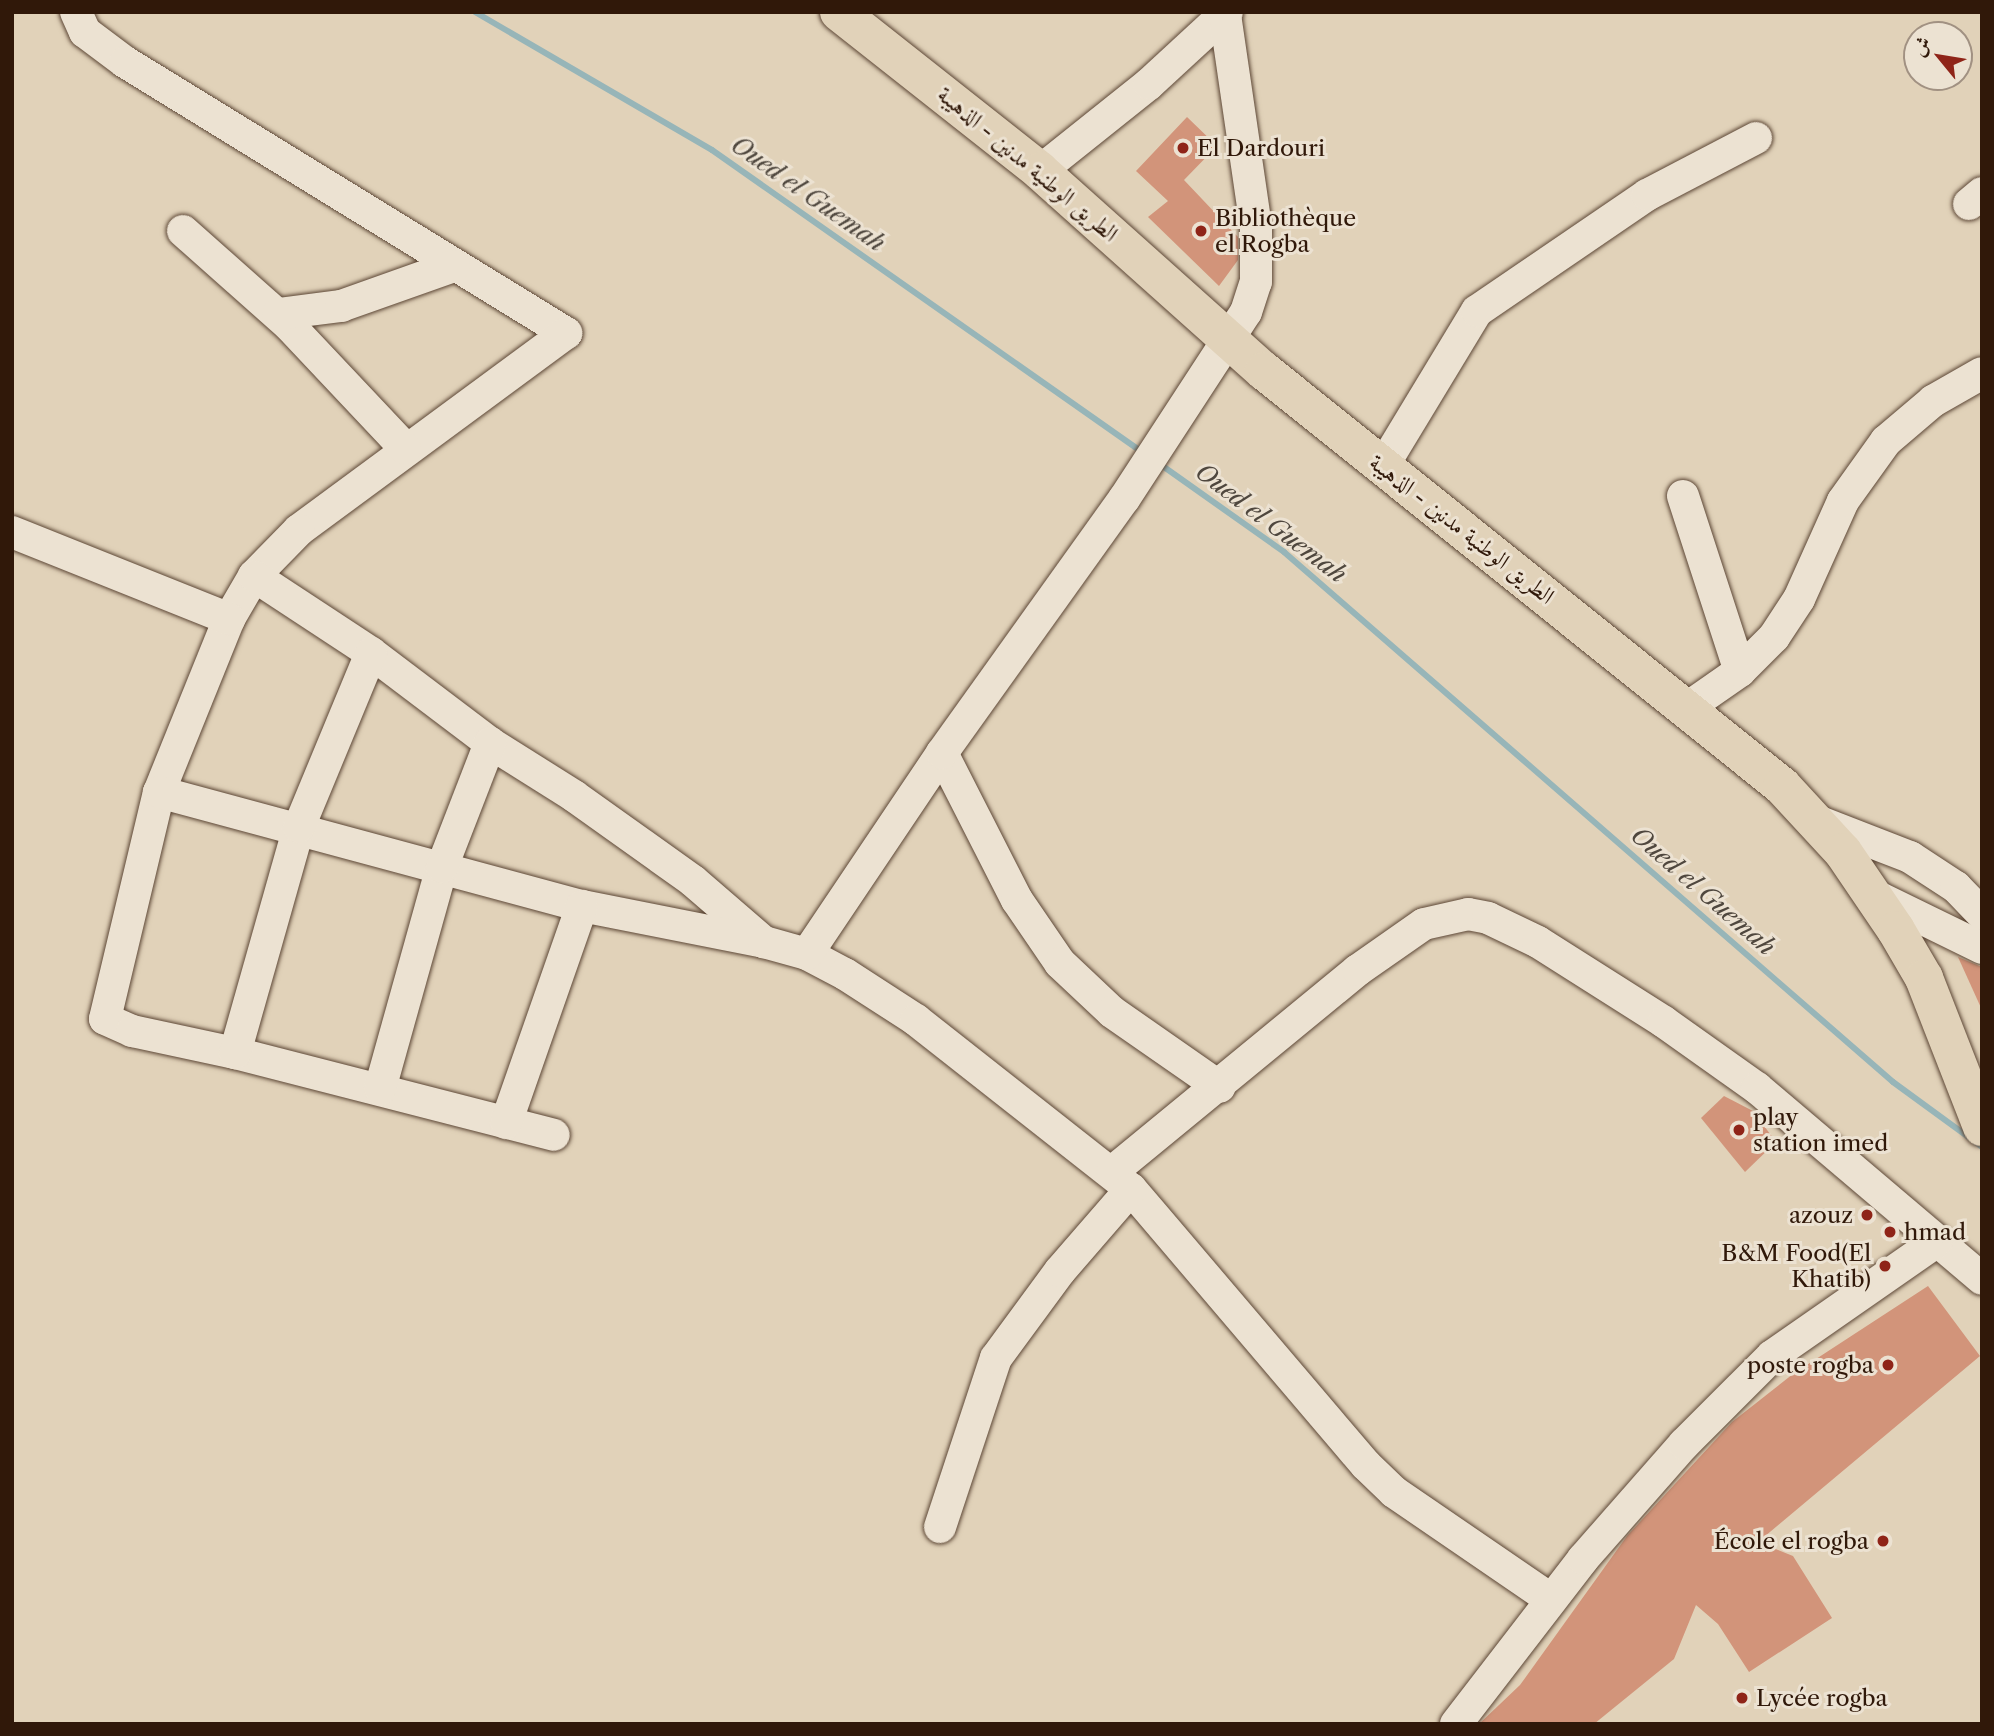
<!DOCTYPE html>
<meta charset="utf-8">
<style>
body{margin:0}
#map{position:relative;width:1994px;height:1736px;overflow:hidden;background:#e1d2b9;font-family:"Libre Caslon Text",Amiri,serif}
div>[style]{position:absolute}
.stream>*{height:6px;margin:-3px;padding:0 3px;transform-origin:3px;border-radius:3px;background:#97b5b8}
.building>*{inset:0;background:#d2947a}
.roads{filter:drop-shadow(0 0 2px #5c4635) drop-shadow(0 0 2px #5c4635)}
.minor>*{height:32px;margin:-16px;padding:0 16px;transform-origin:16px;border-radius:16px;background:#ece2d2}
.major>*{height:38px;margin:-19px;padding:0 19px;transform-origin:19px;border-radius:19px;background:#e1d2b9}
.dots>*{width:19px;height:19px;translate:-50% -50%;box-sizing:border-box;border:4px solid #ece2d2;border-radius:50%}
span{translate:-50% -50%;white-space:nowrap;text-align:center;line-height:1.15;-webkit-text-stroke:6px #ece2d2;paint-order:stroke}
.poi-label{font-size:23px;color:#301809}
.left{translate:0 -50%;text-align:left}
.right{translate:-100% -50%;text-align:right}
.street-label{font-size:23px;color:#301809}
.water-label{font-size:24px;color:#4f473e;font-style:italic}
.frame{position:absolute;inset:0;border:14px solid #301809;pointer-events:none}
.north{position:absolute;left:1903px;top:21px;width:70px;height:70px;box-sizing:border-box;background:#ece2d2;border:2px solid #a19182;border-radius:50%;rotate:300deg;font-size:19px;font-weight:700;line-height:28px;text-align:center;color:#301809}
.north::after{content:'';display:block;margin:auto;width:24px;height:32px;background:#8f2418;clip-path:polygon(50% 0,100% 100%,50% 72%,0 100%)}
</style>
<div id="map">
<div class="stream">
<div style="left:475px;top:12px;width:274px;rotate:30.2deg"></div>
<div style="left:712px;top:150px;width:525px;rotate:35.08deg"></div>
<div style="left:1157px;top:462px;width:156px;rotate:35.3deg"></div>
<div style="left:1284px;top:552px;width:807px;rotate:41.03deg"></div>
<div style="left:1893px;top:1082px;width:110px;rotate:36.1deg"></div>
</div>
<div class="building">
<div style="clip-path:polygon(1187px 117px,1217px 146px,1184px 180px,1238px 237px,1238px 260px,1219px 286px,1148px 217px,1168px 201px,1136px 171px)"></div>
<div style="clip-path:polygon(1958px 957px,1982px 967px,1982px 1010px)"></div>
<div style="clip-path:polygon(1724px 1096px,1753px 1111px,1776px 1142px,1745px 1172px,1701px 1118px)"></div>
<div style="clip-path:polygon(1928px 1286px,1980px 1356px,1758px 1542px,1793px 1556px,1832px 1618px,1749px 1672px,1718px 1624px,1696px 1605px,1674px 1659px,1594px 1724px,1479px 1724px,1520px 1685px,1627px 1536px,1732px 1422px,1793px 1374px)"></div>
</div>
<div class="roads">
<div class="minor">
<div style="left:76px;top:12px;width:22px;rotate:66deg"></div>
<div style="left:85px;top:32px;width:50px;rotate:36.9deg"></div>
<div style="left:125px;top:62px;width:518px;rotate:31.57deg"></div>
<div style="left:566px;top:333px;width:332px;rotate:143.6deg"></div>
<div style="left:299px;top:530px;width:64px;rotate:134.4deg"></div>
<div style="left:254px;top:576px;width:50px;rotate:120.2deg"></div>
<div style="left:229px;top:619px;width:187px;rotate:112deg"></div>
<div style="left:159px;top:792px;width:233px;rotate:103.4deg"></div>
<div style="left:105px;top:1019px;width:30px;rotate:24deg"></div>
<div style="left:132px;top:1031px;width:105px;rotate:12.1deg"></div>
<div style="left:235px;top:1053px;width:329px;rotate:14.4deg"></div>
<div style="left:1040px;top:171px;width:139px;rotate:-38.6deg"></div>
<div style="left:1149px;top:84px;width:106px;rotate:-42.7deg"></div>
<div style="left:1969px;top:204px;width:17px;rotate:-40deg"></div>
<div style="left:183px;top:231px;width:142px;rotate:41.6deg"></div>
<div style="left:289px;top:325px;width:169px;rotate:46.7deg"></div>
<div style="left:278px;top:314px;width:64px;rotate:-7.2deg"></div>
<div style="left:341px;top:306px;width:120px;rotate:-19.5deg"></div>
<div style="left:1383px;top:466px;width:181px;rotate:-58.8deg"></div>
<div style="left:1477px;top:311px;width:206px;rotate:-34.3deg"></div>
<div style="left:1647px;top:195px;width:123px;rotate:-27.6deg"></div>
<div style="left:1683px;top:496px;width:184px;rotate:72deg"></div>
<div style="left:12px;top:532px;width:234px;rotate:21.8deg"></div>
<div style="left:254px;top:576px;width:140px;rotate:33.3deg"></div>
<div style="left:371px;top:653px;width:149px;rotate:37.1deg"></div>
<div style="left:490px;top:743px;width:99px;rotate:32.2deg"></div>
<div style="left:574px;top:796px;width:146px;rotate:35.5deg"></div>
<div style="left:693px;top:881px;width:94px;rotate:40.7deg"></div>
<div style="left:1687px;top:708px;width:65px;rotate:-34.9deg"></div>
<div style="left:1740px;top:671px;width:48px;rotate:-45deg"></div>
<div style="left:1774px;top:637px;width:45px;rotate:-56.7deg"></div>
<div style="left:1799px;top:599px;width:107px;rotate:-65.8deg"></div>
<div style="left:1843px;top:501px;width:74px;rotate:-54.4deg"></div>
<div style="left:1886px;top:441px;width:62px;rotate:-40.4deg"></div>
<div style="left:1933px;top:401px;width:56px;rotate:-29.7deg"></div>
<div style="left:942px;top:753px;width:165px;rotate:63deg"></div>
<div style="left:1017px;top:900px;width:76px;rotate:55.7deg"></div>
<div style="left:1060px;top:963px;width:71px;rotate:43.3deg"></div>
<div style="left:1112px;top:1012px;width:131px;rotate:34.8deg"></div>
<div style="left:159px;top:792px;width:438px;rotate:15.1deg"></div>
<div style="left:582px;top:906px;width:186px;rotate:11.2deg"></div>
<div style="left:764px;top:942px;width:45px;rotate:15.6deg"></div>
<div style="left:807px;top:954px;width:43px;rotate:27.8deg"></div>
<div style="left:845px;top:974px;width:85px;rotate:32.9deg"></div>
<div style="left:916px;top:1020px;width:273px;rotate:38.2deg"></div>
<div style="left:1131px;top:1189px;width:362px;rotate:49.6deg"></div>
<div style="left:1366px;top:1465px;width:39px;rotate:44deg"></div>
<div style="left:1394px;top:1492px;width:189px;rotate:34.4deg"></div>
<div style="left:1817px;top:821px;width:100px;rotate:21.2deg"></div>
<div style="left:1910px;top:857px;width:55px;rotate:33.1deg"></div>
<div style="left:1956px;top:887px;width:37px;rotate:46deg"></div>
<div style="left:1876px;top:896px;width:118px;rotate:26.1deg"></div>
<div style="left:807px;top:954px;width:242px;rotate:-56.1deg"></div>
<div style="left:942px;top:753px;width:312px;rotate:-54.4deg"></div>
<div style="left:1124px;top:499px;width:223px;rotate:-56.9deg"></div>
<div style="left:1246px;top:312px;width:32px;rotate:-72deg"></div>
<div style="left:1256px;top:282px;width:55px;rotate:-90deg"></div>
<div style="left:1256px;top:227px;width:214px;rotate:-98.3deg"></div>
<div style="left:235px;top:1053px;width:235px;rotate:-74.2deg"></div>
<div style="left:299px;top:827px;width:188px;rotate:-67.5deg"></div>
<div style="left:380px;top:1089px;width:230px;rotate:-74.4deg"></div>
<div style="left:442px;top:867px;width:133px;rotate:-68.8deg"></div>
<div style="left:506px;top:1123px;width:230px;rotate:-70.7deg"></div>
<div style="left:1112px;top:1172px;width:318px;rotate:-39.4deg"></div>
<div style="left:1358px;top:970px;width:80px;rotate:-34.9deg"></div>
<div style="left:1424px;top:924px;width:45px;rotate:-12.8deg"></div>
<div style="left:1468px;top:914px;width:20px;rotate:11deg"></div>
<div style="left:1488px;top:918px;width:55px;rotate:25.6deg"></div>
<div style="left:1538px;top:942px;width:149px;rotate:32.4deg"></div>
<div style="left:1664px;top:1022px;width:114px;rotate:35.4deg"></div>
<div style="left:1757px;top:1088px;width:295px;rotate:40.3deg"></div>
<div style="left:940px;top:1527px;width:178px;rotate:-71.7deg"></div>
<div style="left:996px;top:1358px;width:108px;rotate:-53.7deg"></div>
<div style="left:1060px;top:1271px;width:108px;rotate:-49.1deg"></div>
<div style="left:1456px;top:1724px;width:208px;rotate:-52.4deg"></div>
<div style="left:1583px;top:1559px;width:153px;rotate:-48.7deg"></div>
<div style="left:1684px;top:1444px;width:124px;rotate:-45deg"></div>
<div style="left:1772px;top:1356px;width:200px;rotate:-34.8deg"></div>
</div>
<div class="major">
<div style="left:839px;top:12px;width:256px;rotate:38.3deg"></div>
<div style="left:1040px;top:171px;width:300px;rotate:41.8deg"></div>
<div style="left:1264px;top:371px;width:664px;rotate:38.7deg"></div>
<div style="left:1782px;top:786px;width:90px;rotate:47.3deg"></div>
<div style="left:1843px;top:852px;width:94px;rotate:55.8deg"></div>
<div style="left:1896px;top:930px;width:56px;rotate:59.7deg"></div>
<div style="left:1924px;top:978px;width:160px;rotate:68.7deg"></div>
</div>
</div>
<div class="dots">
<div style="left:1183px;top:148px;background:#8f2418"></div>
<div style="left:1201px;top:231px;background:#8f2418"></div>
<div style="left:1739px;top:1130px;background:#8f2418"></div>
<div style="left:1867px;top:1215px;background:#8f2418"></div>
<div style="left:1890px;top:1232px;background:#8f2418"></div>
<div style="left:1885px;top:1266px;background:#8f2418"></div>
<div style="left:1888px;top:1365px;background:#8f2418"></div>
<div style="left:1883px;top:1541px;background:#8f2418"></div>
<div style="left:1742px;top:1698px;background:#8f2418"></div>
</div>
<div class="poi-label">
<span class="left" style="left:1197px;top:148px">El Dardouri</span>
<span class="left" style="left:1215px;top:231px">Bibliothèque<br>el Rogba</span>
<span class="left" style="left:1753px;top:1130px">play<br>station imed</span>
<span class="right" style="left:1853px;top:1215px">azouz</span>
<span class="left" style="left:1904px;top:1232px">hmad</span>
<span class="right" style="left:1871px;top:1266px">B&amp;M Food(El<br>Khatib)</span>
<span class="right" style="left:1874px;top:1365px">poste rogba</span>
<span class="right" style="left:1869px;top:1541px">École el rogba</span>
<span class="left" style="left:1756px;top:1698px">Lycée rogba</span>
</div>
<div class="street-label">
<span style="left:1028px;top:164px;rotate:40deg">الطريق الوطنية مدنين - الذهيبة</span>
<span style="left:1462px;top:529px;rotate:38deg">الطريق الوطنية مدنين - الذهيبة</span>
</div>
<div class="water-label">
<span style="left:808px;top:194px;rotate:35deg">Oued el Guemah</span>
<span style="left:1271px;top:523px;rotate:37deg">Oued el Guemah</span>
<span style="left:1703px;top:891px;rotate:41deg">Oued el Guemah</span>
</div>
<div class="frame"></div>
<div class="north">ش</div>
</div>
